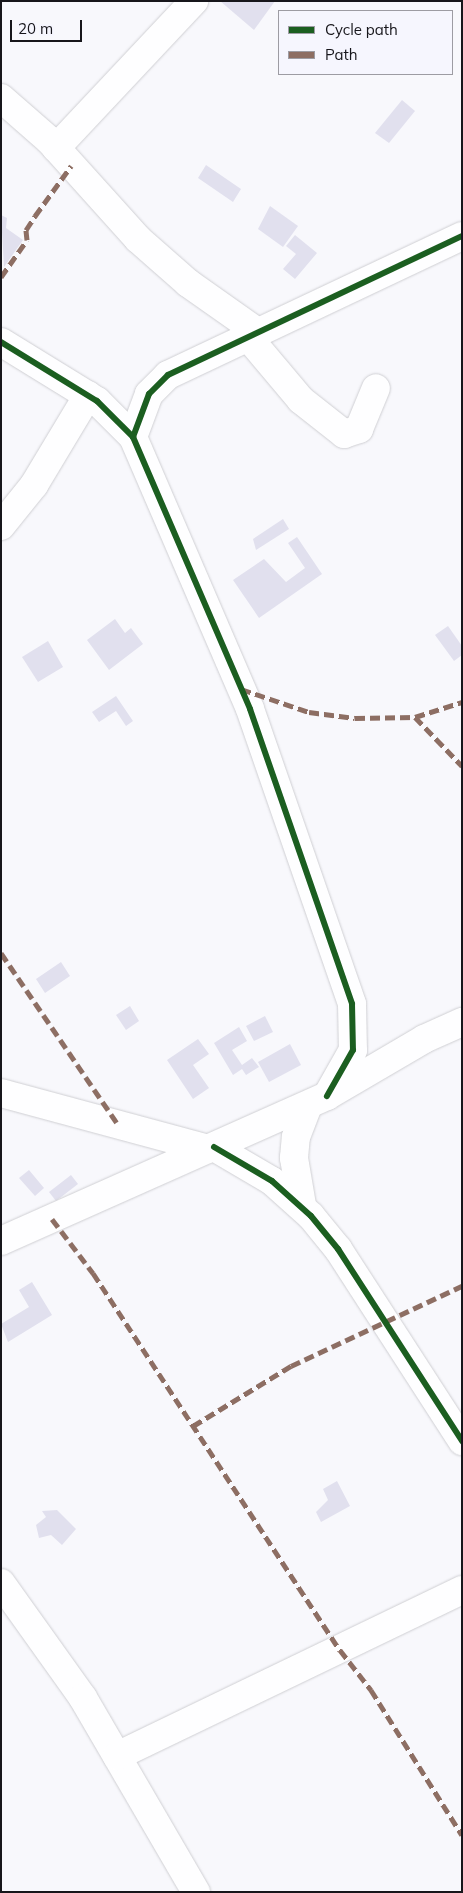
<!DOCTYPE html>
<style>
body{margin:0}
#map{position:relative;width:463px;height:1893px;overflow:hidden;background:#f8f8fc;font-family:Mulish,sans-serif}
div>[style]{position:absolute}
.building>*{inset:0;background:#e1e0ee}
.roads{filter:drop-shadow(0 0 1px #cfcfd3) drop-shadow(0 0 1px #cfcfd3)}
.minor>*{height:28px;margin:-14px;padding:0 14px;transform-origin:14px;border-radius:14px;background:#fefeff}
.quiet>*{height:5px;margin-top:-2.5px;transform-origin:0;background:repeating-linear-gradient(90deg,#8d6e63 0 10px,transparent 0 15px)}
.cycleway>*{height:6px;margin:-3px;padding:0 3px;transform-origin:3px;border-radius:3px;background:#1b5e20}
span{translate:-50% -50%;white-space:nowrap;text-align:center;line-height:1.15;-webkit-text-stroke:4px #f6f6fe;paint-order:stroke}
.frame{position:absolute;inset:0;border:2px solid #17161b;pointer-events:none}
.legend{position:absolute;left:278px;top:10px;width:175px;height:65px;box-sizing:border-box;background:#f6f6fe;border:1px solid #9d9ca3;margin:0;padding:6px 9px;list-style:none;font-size:15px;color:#17161b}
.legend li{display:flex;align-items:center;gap:10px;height:25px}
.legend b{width:25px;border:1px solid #9d9ca3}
.scale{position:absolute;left:10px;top:20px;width:72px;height:22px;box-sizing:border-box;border:2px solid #17161b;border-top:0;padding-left:6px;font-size:15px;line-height:18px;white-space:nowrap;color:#17161b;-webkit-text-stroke:4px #f6f6fe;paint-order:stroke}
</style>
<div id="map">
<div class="building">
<div style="clip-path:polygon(220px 1px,275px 1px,254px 30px)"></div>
<div style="clip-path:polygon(402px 100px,415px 111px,389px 143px,375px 133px)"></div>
<div style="clip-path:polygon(206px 165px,241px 189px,233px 202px,198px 178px)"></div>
<div style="clip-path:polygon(270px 206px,298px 226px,283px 247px,258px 229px)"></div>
<div style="clip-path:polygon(1px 215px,7px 218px,6px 228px,23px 240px,4px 267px)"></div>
<div style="clip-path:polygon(295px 235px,317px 253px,295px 279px,283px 269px,296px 254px,286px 246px)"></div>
<div style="clip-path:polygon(283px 519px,289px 529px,256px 550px,253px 539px)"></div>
<div style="clip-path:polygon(297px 537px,322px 574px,259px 618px,233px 580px,264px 559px,286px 582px,305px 568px,288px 543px)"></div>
<div style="clip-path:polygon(115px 619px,125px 633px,131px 628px,143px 644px,109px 670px,87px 640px)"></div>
<div style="clip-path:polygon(448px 626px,462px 646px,462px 655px,454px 661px,435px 635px)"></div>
<div style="clip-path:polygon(48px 641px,63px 667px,38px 682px,22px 657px)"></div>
<div style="clip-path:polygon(116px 696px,133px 721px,126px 726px,116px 711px,99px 722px,92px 712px)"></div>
<div style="clip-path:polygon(61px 962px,70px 976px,45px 993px,36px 979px)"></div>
<div style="clip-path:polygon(130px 1006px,139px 1021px,126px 1030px,116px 1015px)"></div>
<div style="clip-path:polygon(265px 1016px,273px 1032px,254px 1041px,246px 1026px)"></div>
<div style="clip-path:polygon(239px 1027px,247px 1041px,232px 1050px,242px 1065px,252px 1058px,259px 1067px,246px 1075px,242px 1069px,233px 1075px,214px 1043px)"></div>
<div style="clip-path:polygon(198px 1039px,209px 1054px,193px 1065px,209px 1088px,193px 1099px,167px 1060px)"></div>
<div style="clip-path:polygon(290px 1044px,301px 1065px,269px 1082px,258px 1062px)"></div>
<div style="clip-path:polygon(29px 1170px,44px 1188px,35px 1196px,19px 1178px)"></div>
<div style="clip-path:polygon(71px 1175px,78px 1184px,56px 1201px,49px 1192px)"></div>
<div style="clip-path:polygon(32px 1282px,52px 1315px,8px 1342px,1px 1324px,29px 1307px,19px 1290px)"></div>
<div style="clip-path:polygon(337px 1481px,350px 1506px,321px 1522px,316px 1512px,328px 1500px,323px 1489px)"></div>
<div style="clip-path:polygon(57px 1510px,76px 1529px,62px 1545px,51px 1535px,39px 1538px,36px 1525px,46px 1517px,42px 1511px)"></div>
</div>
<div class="roads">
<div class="minor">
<div style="left:1px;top:98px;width:64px;rotate:41.2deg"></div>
<div style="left:49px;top:140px;width:133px;rotate:48deg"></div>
<div style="left:138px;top:239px;width:67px;rotate:41.3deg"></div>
<div style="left:188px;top:283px;width:87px;rotate:35.2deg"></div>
<div style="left:56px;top:148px;width:202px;rotate:-46.8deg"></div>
<div style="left:248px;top:337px;width:82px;rotate:49.9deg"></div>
<div style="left:301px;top:400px;width:55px;rotate:38.3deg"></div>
<div style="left:344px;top:434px;width:16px;rotate:-18deg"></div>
<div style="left:359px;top:429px;width:44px;rotate:-67.5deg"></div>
<div style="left:1px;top:342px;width:113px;rotate:31.6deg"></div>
<div style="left:97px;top:401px;width:51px;rotate:45deg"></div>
<div style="left:133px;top:437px;width:296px;rotate:66.7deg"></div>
<div style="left:250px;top:709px;width:312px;rotate:70.9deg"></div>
<div style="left:352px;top:1004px;width:46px;rotate:88.8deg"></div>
<div style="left:353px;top:1050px;width:53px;rotate:119.5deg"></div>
<div style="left:133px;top:437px;width:46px;rotate:-69.6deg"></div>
<div style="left:149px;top:394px;width:27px;rotate:-45deg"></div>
<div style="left:168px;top:375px;width:325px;rotate:-25.3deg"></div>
<div style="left:1px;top:526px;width:53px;rotate:-51.2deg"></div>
<div style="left:34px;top:485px;width:105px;rotate:-59deg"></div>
<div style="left:1px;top:1093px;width:214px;rotate:15.1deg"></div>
<div style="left:214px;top:1147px;width:67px;rotate:30.4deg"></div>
<div style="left:272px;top:1181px;width:52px;rotate:41.9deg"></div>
<div style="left:311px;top:1216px;width:43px;rotate:50.7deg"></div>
<div style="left:338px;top:1249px;width:229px;rotate:57.1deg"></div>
<div style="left:302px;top:1205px;width:48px;rotate:-99.7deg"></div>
<div style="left:294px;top:1158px;width:21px;rotate:-85deg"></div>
<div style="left:296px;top:1137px;width:34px;rotate:-69deg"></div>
<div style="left:1px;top:1241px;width:357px;rotate:-24deg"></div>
<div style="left:327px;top:1096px;width:113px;rotate:-30.4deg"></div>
<div style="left:424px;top:1039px;width:42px;rotate:-24.1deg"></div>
<div style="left:1px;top:1583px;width:141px;rotate:54.5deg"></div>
<div style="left:83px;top:1698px;width:225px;rotate:59.8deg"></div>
<div style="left:117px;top:1756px;width:383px;rotate:-25.7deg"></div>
</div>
</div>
<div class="quiet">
<div style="left:1px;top:277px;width:45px;rotate:-54.9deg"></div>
<div style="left:27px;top:240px;width:10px;rotate:-96deg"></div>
<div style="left:26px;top:230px;width:17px;rotate:-57deg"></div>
<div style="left:35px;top:216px;width:62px;rotate:-54.2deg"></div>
<div style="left:241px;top:689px;width:72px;rotate:18.7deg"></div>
<div style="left:309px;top:712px;width:46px;rotate:7.4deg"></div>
<div style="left:355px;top:718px;width:60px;rotate:-1deg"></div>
<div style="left:415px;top:717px;width:68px;rotate:46.2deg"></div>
<div style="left:415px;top:717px;width:49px;rotate:-17.7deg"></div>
<div style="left:1px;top:953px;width:209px;rotate:55.7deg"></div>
<div style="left:52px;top:1219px;width:68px;rotate:52.8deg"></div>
<div style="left:93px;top:1273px;width:451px;rotate:56.8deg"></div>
<div style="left:340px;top:1650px;width:51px;rotate:52.2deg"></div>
<div style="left:371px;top:1690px;width:171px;rotate:57.9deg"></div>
<div style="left:193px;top:1426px;width:115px;rotate:-31.5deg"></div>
<div style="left:291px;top:1366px;width:189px;rotate:-25.1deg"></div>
</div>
<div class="cycleway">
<div style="left:1px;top:342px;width:113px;rotate:31.6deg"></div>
<div style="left:97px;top:401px;width:51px;rotate:45deg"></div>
<div style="left:133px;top:437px;width:296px;rotate:66.7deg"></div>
<div style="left:250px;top:709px;width:312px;rotate:70.9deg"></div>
<div style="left:352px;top:1004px;width:46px;rotate:88.8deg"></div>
<div style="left:353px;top:1050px;width:53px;rotate:119.5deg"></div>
<div style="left:133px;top:437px;width:46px;rotate:-69.6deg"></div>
<div style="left:149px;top:394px;width:27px;rotate:-45deg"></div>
<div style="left:168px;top:375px;width:325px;rotate:-25.3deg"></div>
<div style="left:214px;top:1147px;width:67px;rotate:30.4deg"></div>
<div style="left:272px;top:1181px;width:52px;rotate:41.9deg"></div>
<div style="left:311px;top:1216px;width:43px;rotate:50.7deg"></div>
<div style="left:338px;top:1249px;width:229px;rotate:57.1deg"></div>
</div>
<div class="frame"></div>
<ul class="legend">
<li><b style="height:6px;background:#1b5e20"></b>Cycle path</li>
<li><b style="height:6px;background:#8d6e63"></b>Path</li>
</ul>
<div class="scale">20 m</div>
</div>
